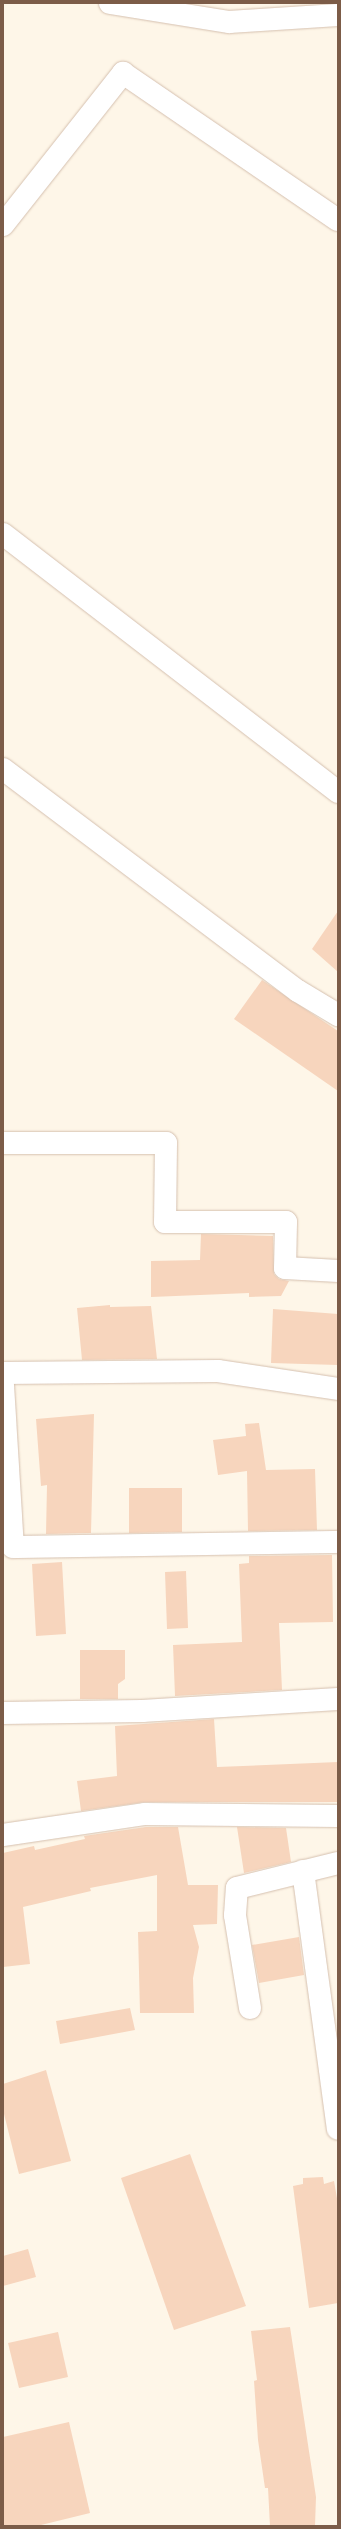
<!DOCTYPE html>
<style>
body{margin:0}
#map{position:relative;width:341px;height:2529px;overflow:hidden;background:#fef6e8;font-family:Mulish,sans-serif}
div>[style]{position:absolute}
.building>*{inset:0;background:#f7d5bd}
.roads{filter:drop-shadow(0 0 1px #d5c0af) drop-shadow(0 0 1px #d5c0af)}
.street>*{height:22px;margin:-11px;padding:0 11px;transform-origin:11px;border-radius:11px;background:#fff}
span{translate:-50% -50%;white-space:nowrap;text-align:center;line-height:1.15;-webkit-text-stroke:4px #fffaf1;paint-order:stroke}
.frame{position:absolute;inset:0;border:4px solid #7c5c48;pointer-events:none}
</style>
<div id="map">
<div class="building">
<div style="clip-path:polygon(338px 911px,338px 972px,312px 949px)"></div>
<div style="clip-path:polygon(262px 980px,338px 1031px,338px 1091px,234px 1019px)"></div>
<div style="clip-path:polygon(201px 1234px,273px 1236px,274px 1274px,279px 1279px,289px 1281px,281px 1296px,249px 1297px,249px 1293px,151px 1297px,151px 1261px,200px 1260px)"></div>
<div style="clip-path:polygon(110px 1305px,110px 1307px,151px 1306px,157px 1359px,82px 1360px,77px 1308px)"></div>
<div style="clip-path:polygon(273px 1309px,338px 1314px,338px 1365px,271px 1363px)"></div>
<div style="clip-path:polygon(94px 1414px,91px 1533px,46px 1534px,47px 1485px,41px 1486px,36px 1419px)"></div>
<div style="clip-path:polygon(259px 1423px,266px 1470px,315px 1469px,317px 1530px,248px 1531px,247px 1471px,218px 1475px,213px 1440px,246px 1436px,245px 1424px)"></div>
<div style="clip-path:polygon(129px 1488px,182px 1488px,182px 1532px,129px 1533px)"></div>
<div style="clip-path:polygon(332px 1555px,333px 1622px,279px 1623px,282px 1690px,175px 1696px,173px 1645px,242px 1642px,239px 1564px,249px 1563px,249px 1556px)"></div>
<div style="clip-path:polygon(62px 1562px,66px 1634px,36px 1636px,32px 1564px)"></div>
<div style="clip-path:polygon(186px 1571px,188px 1628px,167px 1629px,165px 1572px)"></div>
<div style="clip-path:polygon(80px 1650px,125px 1650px,125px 1679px,118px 1684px,118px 1699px,80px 1699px)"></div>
<div style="clip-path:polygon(214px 1719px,217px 1767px,338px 1762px,338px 1802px,145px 1802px,81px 1811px,77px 1781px,117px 1776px,115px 1726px)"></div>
<div style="clip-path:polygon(146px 1827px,178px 1827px,188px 1885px,218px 1885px,217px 1924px,193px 1925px,199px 1947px,193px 1978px,194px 2013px,140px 2013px,138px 1932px,157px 1931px,157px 1875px,90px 1888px,91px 1891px,23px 1907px,30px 1964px,3px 1967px,3px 1853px,34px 1846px,35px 1850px,85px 1839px,84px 1836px)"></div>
<div style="clip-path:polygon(237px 1827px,286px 1828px,291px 1862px,244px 1873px)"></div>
<div style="clip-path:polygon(299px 1937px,304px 1975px,259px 1983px,252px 1945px)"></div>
<div style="clip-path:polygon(130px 2008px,135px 2030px,60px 2044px,56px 2021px)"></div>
<div style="clip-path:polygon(46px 2070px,71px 2161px,19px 2174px,3px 2110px,3px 2084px)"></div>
<div style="clip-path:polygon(190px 2154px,246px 2306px,174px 2330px,121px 2178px)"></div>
<div style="clip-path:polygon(323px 2177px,324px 2184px,334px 2181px,338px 2204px,338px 2303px,309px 2308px,293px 2186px,303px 2184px,303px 2178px)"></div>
<div style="clip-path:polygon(28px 2249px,36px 2277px,3px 2286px,3px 2256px)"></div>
<div style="clip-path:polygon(290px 2327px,316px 2497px,315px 2526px,270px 2526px,268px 2488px,265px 2488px,258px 2440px,254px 2381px,257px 2380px,251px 2331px)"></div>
<div style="clip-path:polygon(58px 2332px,68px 2377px,19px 2388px,8px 2343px)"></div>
<div style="clip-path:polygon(69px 2422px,90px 2513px,37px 2526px,3px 2526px,3px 2437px)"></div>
</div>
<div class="roads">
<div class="street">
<div style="left:110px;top:3px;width:121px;rotate:9.1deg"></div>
<div style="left:229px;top:22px;width:109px;rotate:-3.7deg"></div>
<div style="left:3px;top:225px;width:194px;rotate:-51.7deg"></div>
<div style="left:123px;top:73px;width:260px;rotate:34.4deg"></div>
<div style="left:3px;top:534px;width:423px;rotate:37.6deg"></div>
<div style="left:3px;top:769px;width:369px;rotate:37deg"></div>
<div style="left:298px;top:991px;width:47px;rotate:31deg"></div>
<div style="left:3px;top:1143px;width:163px"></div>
<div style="left:166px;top:1143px;width:79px;rotate:90.7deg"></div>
<div style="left:165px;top:1222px;width:121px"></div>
<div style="left:286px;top:1222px;width:46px;rotate:91.2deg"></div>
<div style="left:285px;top:1268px;width:53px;rotate:3.2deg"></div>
<div style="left:3px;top:1373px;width:215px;rotate:-0.5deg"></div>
<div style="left:218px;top:1371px;width:121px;rotate:8.5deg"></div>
<div style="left:3px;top:1385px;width:162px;rotate:86.5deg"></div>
<div style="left:13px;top:1547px;width:325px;rotate:-0.9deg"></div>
<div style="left:3px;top:1713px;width:139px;rotate:-0.8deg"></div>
<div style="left:142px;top:1711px;width:196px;rotate:-3.5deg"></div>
<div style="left:3px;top:1835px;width:144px;rotate:-8.4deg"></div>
<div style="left:145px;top:1814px;width:193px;rotate:0.6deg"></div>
<div style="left:303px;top:1871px;width:260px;rotate:82.3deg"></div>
<div style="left:250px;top:2008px;width:94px;rotate:-99.2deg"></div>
<div style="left:235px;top:1915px;width:27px;rotate:-86deg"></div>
<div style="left:237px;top:1888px;width:104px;rotate:-13.9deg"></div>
</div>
</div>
<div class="frame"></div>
</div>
